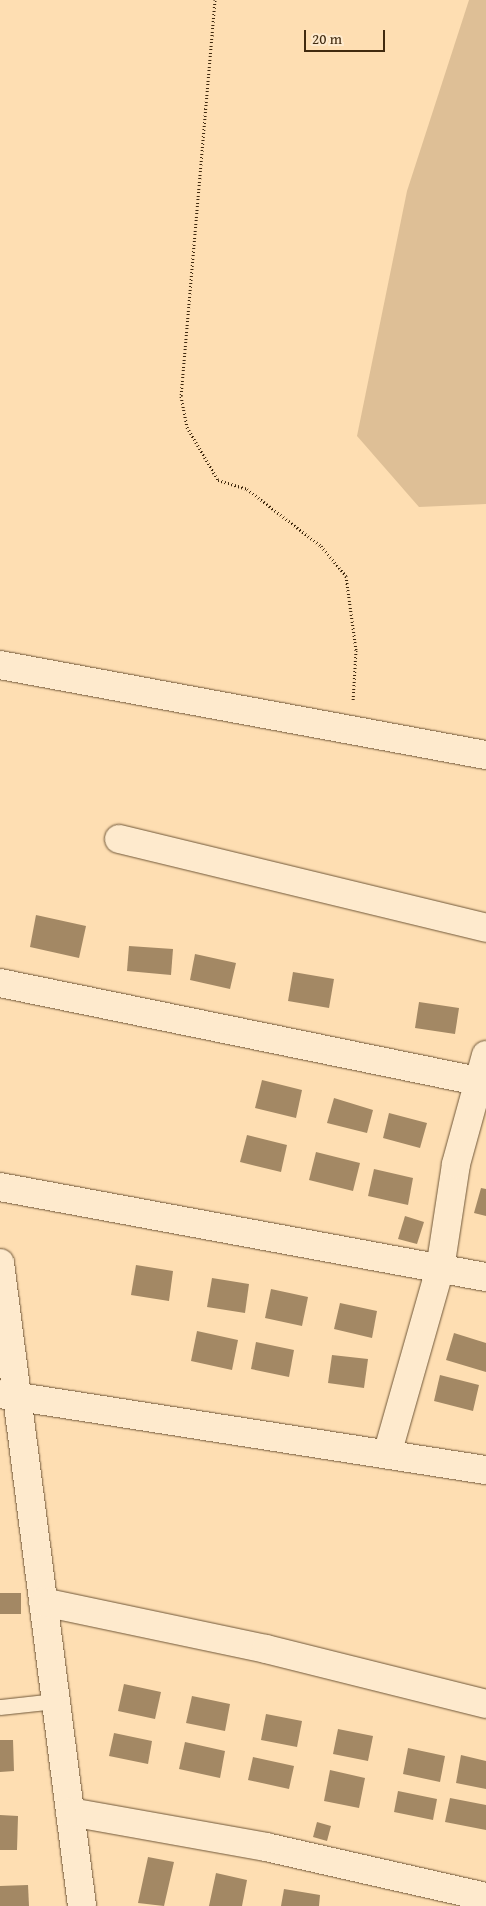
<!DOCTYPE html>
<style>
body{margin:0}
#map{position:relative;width:486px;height:1906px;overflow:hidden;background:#fedeb2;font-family:"Gentium Book Plus",serif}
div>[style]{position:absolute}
.green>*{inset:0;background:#debf96}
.building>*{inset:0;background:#a38864}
.path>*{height:3px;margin-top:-1.5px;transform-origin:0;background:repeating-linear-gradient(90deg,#412a0f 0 1px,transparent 0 3.5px)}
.roads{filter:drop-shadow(0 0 1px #705738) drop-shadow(0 0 1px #705738)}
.service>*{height:15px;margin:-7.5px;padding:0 7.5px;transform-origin:7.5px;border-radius:7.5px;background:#feeacd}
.minor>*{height:28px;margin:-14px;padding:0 14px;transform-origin:14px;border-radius:14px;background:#feeacd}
span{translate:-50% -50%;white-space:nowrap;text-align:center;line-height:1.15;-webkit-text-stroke:4px #feeacd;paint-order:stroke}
.scale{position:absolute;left:304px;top:30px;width:81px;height:22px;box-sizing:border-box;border:2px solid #412a0f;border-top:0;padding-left:6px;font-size:15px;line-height:18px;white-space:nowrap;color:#412a0f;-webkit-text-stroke:4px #feeacd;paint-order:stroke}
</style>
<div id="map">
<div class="green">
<div style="clip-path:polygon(469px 0,486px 0,486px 504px,419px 507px,357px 436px,407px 191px)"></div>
</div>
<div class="building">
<div style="clip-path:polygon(36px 915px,86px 926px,79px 958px,30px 947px)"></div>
<div style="clip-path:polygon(129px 946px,173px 949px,171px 975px,127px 971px)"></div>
<div style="clip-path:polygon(195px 954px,236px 963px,230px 989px,190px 980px)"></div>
<div style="clip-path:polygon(293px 972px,334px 979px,329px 1008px,288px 1001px)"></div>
<div style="clip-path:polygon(419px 1002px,459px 1008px,455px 1034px,415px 1028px)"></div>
<div style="clip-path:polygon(262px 1080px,302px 1090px,296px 1118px,255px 1108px)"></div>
<div style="clip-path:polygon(334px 1098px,373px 1110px,367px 1133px,327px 1123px)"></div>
<div style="clip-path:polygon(389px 1113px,427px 1123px,420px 1148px,383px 1138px)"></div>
<div style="clip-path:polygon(247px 1135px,287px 1145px,281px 1172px,240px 1162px)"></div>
<div style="clip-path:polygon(316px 1152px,360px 1163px,353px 1191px,309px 1180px)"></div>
<div style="clip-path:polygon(374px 1169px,413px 1178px,408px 1205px,368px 1196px)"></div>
<div style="clip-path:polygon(481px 1188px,486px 1189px,486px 1216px,474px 1213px)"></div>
<div style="clip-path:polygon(405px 1216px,424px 1222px,417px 1244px,398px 1239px)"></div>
<div style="clip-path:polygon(136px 1265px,173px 1271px,169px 1301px,131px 1295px)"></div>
<div style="clip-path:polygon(212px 1278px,249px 1284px,245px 1313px,207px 1307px)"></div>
<div style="clip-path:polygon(271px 1289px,308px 1297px,302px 1326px,265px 1318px)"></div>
<div style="clip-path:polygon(340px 1303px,377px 1311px,372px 1338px,334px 1329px)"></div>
<div style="clip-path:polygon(197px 1331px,238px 1340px,232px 1370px,191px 1361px)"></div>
<div style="clip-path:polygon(454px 1333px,486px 1343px,486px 1372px,446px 1360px)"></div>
<div style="clip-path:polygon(256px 1342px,294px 1350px,289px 1377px,251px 1369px)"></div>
<div style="clip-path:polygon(332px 1355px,368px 1359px,364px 1388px,328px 1383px)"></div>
<div style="clip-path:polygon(440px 1375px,479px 1385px,473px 1411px,434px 1401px)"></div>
<div style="clip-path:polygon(0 1593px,21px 1593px,21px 1614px,0 1614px)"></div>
<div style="clip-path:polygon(124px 1684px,161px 1692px,155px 1719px,118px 1711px)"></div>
<div style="clip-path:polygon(192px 1696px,230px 1704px,225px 1731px,186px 1723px)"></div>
<div style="clip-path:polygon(266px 1714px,302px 1721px,297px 1747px,261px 1740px)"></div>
<div style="clip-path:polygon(338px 1729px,373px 1736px,368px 1761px,333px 1754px)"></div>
<div style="clip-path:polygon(114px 1733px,152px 1741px,148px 1764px,109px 1756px)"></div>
<div style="clip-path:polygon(0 1740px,13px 1740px,14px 1771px,0 1772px)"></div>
<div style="clip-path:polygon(185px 1742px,225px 1751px,220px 1778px,179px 1769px)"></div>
<div style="clip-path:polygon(408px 1748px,445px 1756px,440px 1782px,403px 1774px)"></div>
<div style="clip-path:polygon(461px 1755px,486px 1761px,486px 1789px,456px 1783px)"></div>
<div style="clip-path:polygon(253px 1757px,294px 1766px,289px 1789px,248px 1780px)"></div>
<div style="clip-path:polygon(330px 1770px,365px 1778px,359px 1808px,324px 1801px)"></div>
<div style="clip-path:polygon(398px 1791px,437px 1799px,433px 1820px,394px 1812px)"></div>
<div style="clip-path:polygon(450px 1798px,486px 1805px,486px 1830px,445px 1822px)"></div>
<div style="clip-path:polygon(0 1815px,18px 1816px,17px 1850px,0 1850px)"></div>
<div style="clip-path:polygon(317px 1822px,331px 1826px,327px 1841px,313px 1837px)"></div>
<div style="clip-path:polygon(148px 1857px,174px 1862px,164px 1906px,138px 1903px)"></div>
<div style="clip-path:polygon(216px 1873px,247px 1880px,242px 1906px,209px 1906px)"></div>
<div style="clip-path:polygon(28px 1885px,29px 1906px,0 1906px,0 1886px)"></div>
<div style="clip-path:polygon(284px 1889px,320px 1895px,319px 1906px,281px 1906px)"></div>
</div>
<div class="path">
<div style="left:215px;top:0;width:397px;rotate:94.9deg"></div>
<div style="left:181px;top:396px;width:32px;rotate:79deg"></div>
<div style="left:187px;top:427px;width:61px;rotate:59.7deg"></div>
<div style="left:218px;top:480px;width:30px;rotate:17deg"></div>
<div style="left:247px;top:489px;width:93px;rotate:37.6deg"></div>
<div style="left:321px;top:546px;width:39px;rotate:50deg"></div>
<div style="left:346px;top:576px;width:75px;rotate:82.3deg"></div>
<div style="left:356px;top:650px;width:52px;rotate:93.3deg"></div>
</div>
<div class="roads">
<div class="service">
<div style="left:0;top:1707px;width:55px;rotate:-6.2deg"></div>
</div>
<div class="minor">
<div style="left:0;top:665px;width:494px;rotate:10.5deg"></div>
<div style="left:119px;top:839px;width:378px;rotate:13.6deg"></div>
<div style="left:0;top:983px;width:496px;rotate:11.6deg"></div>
<div style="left:0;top:1187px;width:494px;rotate:10.5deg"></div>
<div style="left:0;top:1263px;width:648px;rotate:82.73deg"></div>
<div style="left:0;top:1394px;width:492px;rotate:8.9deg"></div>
<div style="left:388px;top:1451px;width:189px;rotate:-74.1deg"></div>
<div style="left:440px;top:1269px;width:106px;rotate:-81.3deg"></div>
<div style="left:456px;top:1164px;width:113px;rotate:-74.6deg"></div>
<div style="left:43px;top:1602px;width:228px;rotate:11.9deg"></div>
<div style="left:266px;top:1649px;width:227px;rotate:14deg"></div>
<div style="left:70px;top:1812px;width:199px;rotate:10.1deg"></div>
<div style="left:266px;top:1847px;width:226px;rotate:12.8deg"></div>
</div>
</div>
<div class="scale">20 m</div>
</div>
